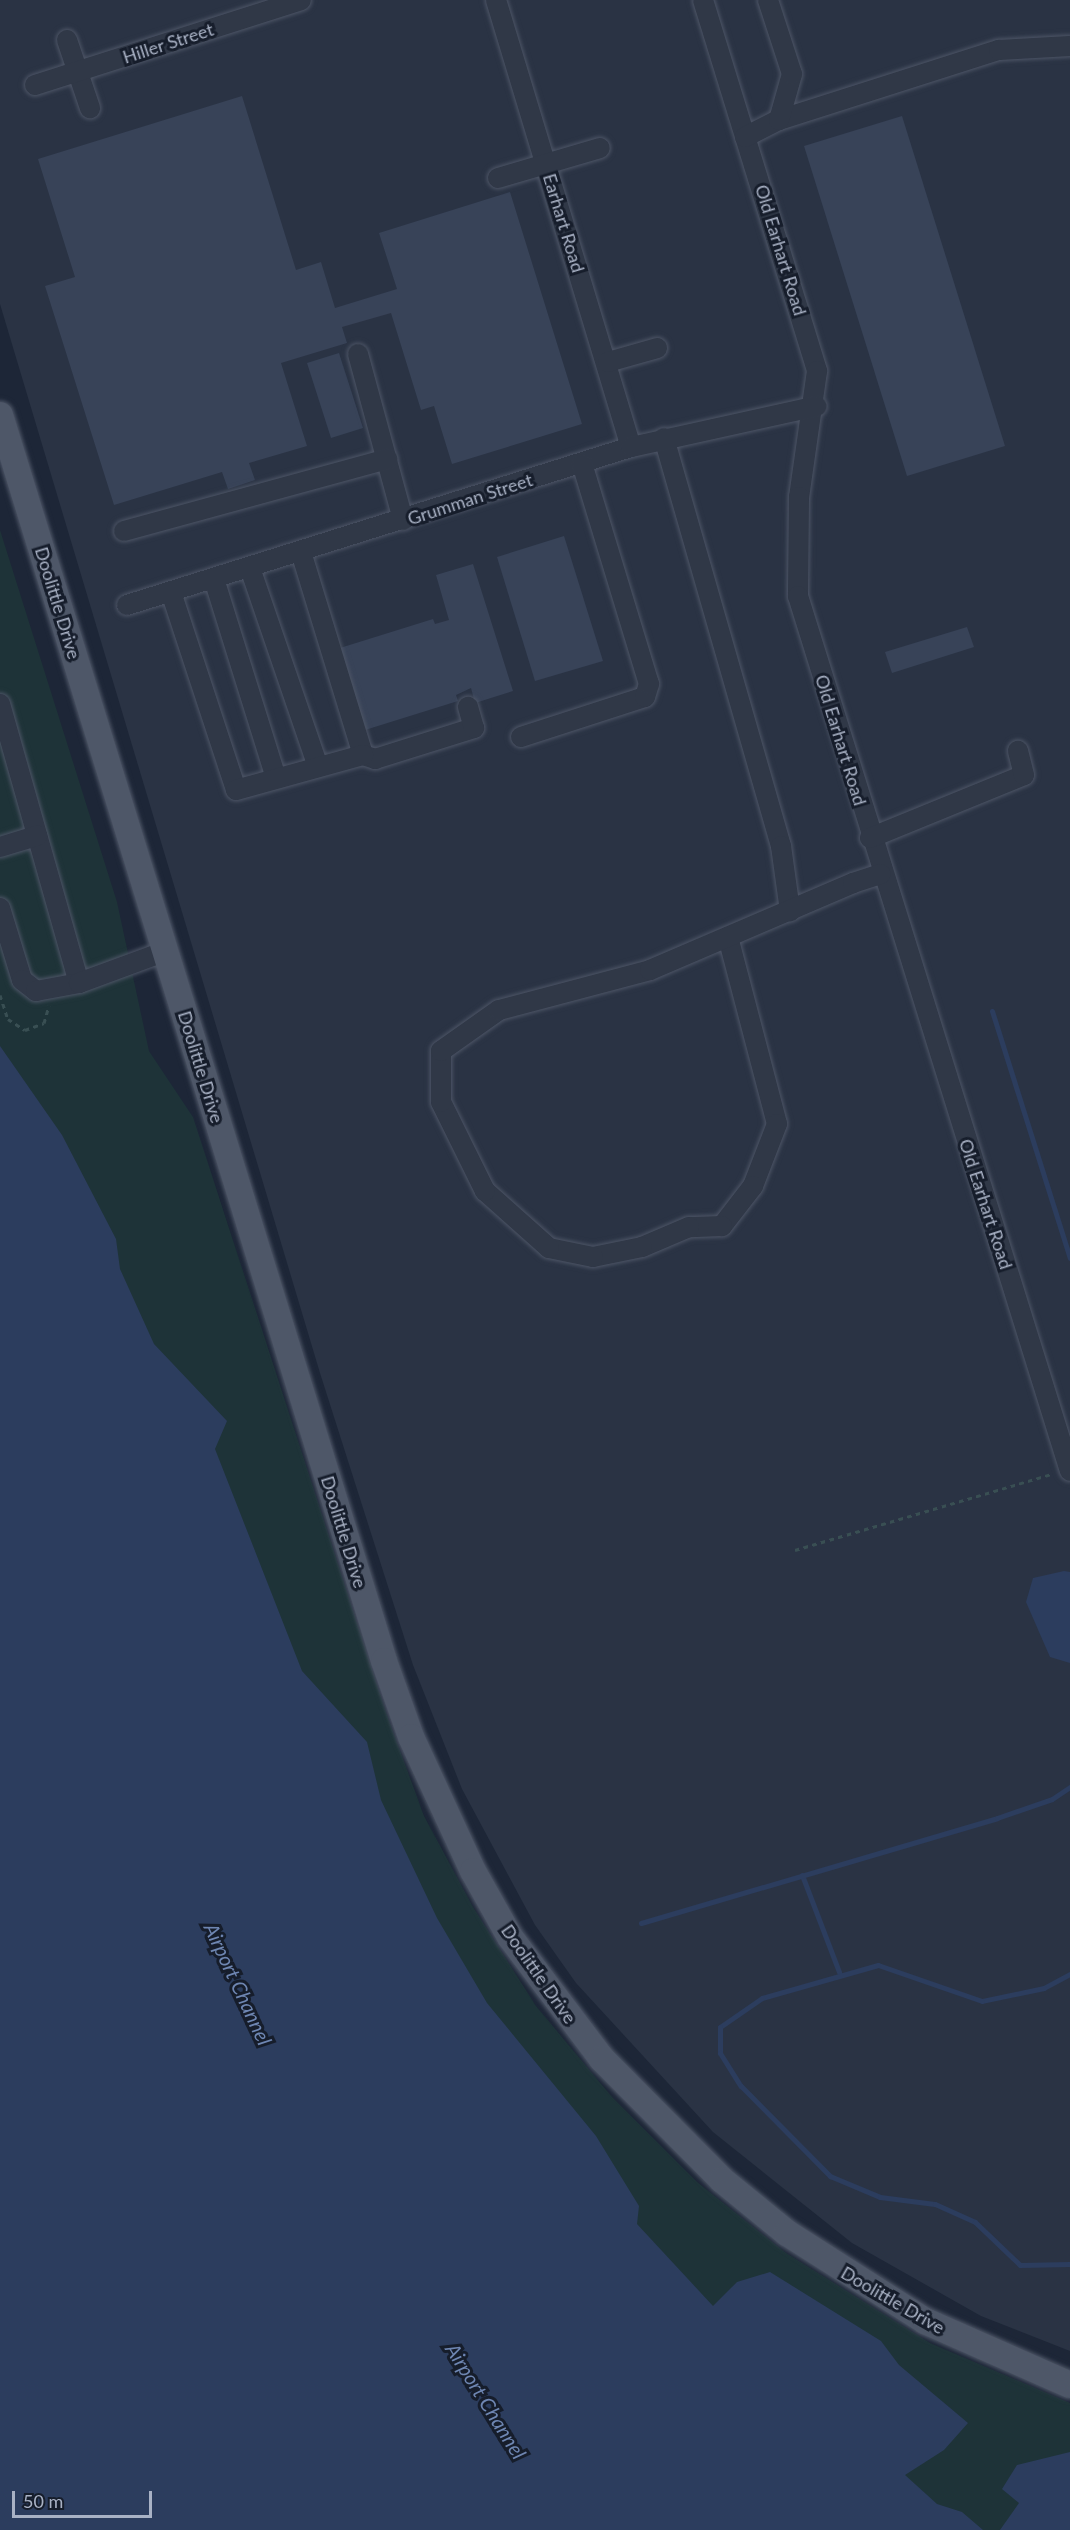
<!DOCTYPE html>
<style>
body{margin:0}
#map{position:relative;width:1070px;height:2530px;overflow:hidden;background:#1d2637;font-family:Lato,sans-serif}
div>[style]{position:absolute}
.airport>*{inset:0;background:#2a3344}
.green>*{inset:0;background:#1e3338}
.water>*{inset:0;background:#2c3d5e}
.stream>*{height:5px;margin:-2.5px;padding:0 2.5px;transform-origin:2.5px;border-radius:2.5px;background:#2c3d5e}
.building>*{inset:0;background:#384358}
.path>*{height:3px;margin-top:-1.5px;transform-origin:0;background:repeating-linear-gradient(90deg,#394f53 0 4.5px,transparent 0 9px)}
.roads{filter:drop-shadow(0 0 2px #4d5566) drop-shadow(0 0 2px #4d5566)}
.minor>*{height:20px;margin:-10px;padding:0 10px;transform-origin:10px;border-radius:10px;background:#303847}
.major>*{height:26px;margin:-13px;padding:0 13px;transform-origin:13px;border-radius:13px;background:#4e5768}
span{translate:-50% -50%;white-space:nowrap;text-align:center;line-height:1.15;-webkit-text-stroke:6px #161d2b;paint-order:stroke}
.street-label{font-size:18px;color:#a9b2c5}
.water-label{font-size:20px;color:#6e86b2;font-style:italic}
.scale{position:absolute;left:12px;top:2491px;width:140px;height:27px;box-sizing:border-box;border:3px solid #a9b2c5;border-top:0;padding-left:8px;font-size:18px;line-height:21px;white-space:nowrap;color:#a9b2c5;-webkit-text-stroke:4px #161d2b;paint-order:stroke}
</style>
<div id="map">
<div class="airport">
<div style="clip-path:polygon(0 0,1070px 0,1070px 2351px,981px 2316px,852px 2243px,713px 2132px,576px 1983px,535px 1925px,462px 1789px,413px 1665px,320px 1373px,0 304px)"></div>
</div>
<div class="green">
<div style="clip-path:polygon(0 530px,117px 902px,149px 1051px,193px 1117px,387px 1715px,424px 1816px,473px 1907px,536px 2006px,612px 2097px,697px 2182px,786px 2253px,930px 2343px,1070px 2403px,1070px 2530px,0 2530px)"></div>
</div>
<div class="water">
<div style="clip-path:polygon(0 1046px,62px 1135px,116px 1239px,120px 1269px,154px 1344px,227px 1421px,215px 1449px,302px 1671px,367px 1742px,381px 1800px,437px 1918px,487px 2003px,596px 2136px,639px 2206px,637px 2224px,713px 2306px,737px 2282px,770px 2272px,881px 2341px,899px 2365px,968px 2423px,944px 2450px,905px 2475px,937px 2504px,962px 2512px,983px 2530px,0 2530px)"></div>
<div style="clip-path:polygon(1064px 1571px,1070px 1572px,1070px 1663px,1050px 1657px,1026px 1602px,1033px 1578px)"></div>
<div style="clip-path:polygon(1070px 2452px,1070px 2530px,1000px 2530px,1019px 2503px,1002px 2489px,1017px 2465px)"></div>
</div>
<div class="stream">
<div style="left:992px;top:1011px;width:259px;rotate:72.5deg"></div>
<div style="left:802px;top:1875px;width:104px;rotate:69.1deg"></div>
<div style="left:641px;top:1923px;width:371px;rotate:-16.4deg"></div>
<div style="left:997px;top:1818px;width:58px;rotate:-19.1deg"></div>
<div style="left:1052px;top:1799px;width:22px;rotate:-34deg"></div>
<div style="left:1070px;top:1974px;width:30px;rotate:152deg"></div>
<div style="left:1044px;top:1988px;width:63px;rotate:168.2deg"></div>
<div style="left:982px;top:2001px;width:110px;rotate:-160.9deg"></div>
<div style="left:878px;top:1965px;width:121px;rotate:164.1deg"></div>
<div style="left:762px;top:1998px;width:51px;rotate:145.4deg"></div>
<div style="left:720px;top:2027px;width:26px;rotate:90deg"></div>
<div style="left:720px;top:2053px;width:39px;rotate:58deg"></div>
<div style="left:741px;top:2086px;width:127px;rotate:45.3deg"></div>
<div style="left:830px;top:2176px;width:54px;rotate:22.8deg"></div>
<div style="left:880px;top:2197px;width:55px;rotate:7.3deg"></div>
<div style="left:935px;top:2204px;width:44px;rotate:24.2deg"></div>
<div style="left:975px;top:2222px;width:62px;rotate:43.7deg"></div>
<div style="left:1020px;top:2265px;width:50px;rotate:-1.1deg"></div>
</div>
<div class="building">
<div style="clip-path:polygon(242px 96px,296px 270px,321px 262px,335px 308px,397px 289px,379px 233px,510px 192px,582px 424px,452px 464px,434px 406px,421px 410px,391px 313px,342px 327px,347px 343px,281px 363px,307px 446px,249px 463px,255px 480px,228px 489px,222px 472px,114px 505px,45px 286px,75px 277px,38px 159px)"></div>
<div style="clip-path:polygon(902px 116px,1005px 446px,907px 476px,804px 146px)"></div>
<div style="clip-path:polygon(339px 353px,363px 428px,331px 438px,307px 363px)"></div>
<div style="clip-path:polygon(564px 536px,603px 661px,535px 681px,497px 557px)"></div>
<div style="clip-path:polygon(473px 564px,513px 691px,475px 703px,471px 688px,456px 695px,458px 701px,365px 730px,340px 648px,433px 619px,435px 624px,449px 620px,436px 575px)"></div>
<div style="clip-path:polygon(967px 627px,974px 647px,892px 673px,885px 652px)"></div>
</div>
<div class="path">
<div style="left:0;top:995px;width:25px;rotate:72deg"></div>
<div style="left:8px;top:1019px;width:20px;rotate:33deg"></div>
<div style="left:25px;top:1030px;width:20px;rotate:-20deg"></div>
<div style="left:44px;top:1023px;width:18px;rotate:-74deg"></div>
<div style="left:795px;top:1550px;width:268px;rotate:-16.5deg"></div>
</div>
<div class="roads">
<div class="minor">
<div style="left:496px;top:0;width:467px;rotate:73.2deg"></div>
<div style="left:703px;top:0;width:388px;rotate:72.9deg"></div>
<div style="left:817px;top:371px;width:127px;rotate:98.1deg"></div>
<div style="left:799px;top:497px;width:99px;rotate:90.6deg"></div>
<div style="left:798px;top:596px;width:916px;rotate:72.73deg"></div>
<div style="left:67px;top:40px;width:72px;rotate:71.3deg"></div>
<div style="left:35px;top:85px;width:279px;rotate:-17.7deg"></div>
<div style="left:779px;top:120px;width:231px;rotate:-17.7deg"></div>
<div style="left:999px;top:50px;width:71px;rotate:-3.2deg"></div>
<div style="left:745px;top:137px;width:38px;rotate:-27deg"></div>
<div style="left:779px;top:120px;width:48px;rotate:-74.2deg"></div>
<div style="left:792px;top:74px;width:78px;rotate:-108deg"></div>
<div style="left:498px;top:178px;width:106px;rotate:-16.4deg"></div>
<div style="left:358px;top:354px;width:172px;rotate:74.8deg"></div>
<div style="left:608px;top:362px;width:51px;rotate:-15.9deg"></div>
<div style="left:664px;top:438px;width:424px;rotate:74deg"></div>
<div style="left:781px;top:846px;width:66px;rotate:82.1deg"></div>
<div style="left:124px;top:531px;width:273px;rotate:-15.3deg"></div>
<div style="left:301px;top:552px;width:212px;rotate:73deg"></div>
<div style="left:363px;top:755px;width:13px;rotate:18deg"></div>
<div style="left:375px;top:759px;width:104px;rotate:-17.4deg"></div>
<div style="left:474px;top:728px;width:22px;rotate:-106deg"></div>
<div style="left:250px;top:568px;width:210px;rotate:71.1deg"></div>
<div style="left:214px;top:579px;width:208px;rotate:72.7deg"></div>
<div style="left:171px;top:592px;width:208px;rotate:71.8deg"></div>
<div style="left:236px;top:790px;width:132px;rotate:-15.4deg"></div>
<div style="left:127px;top:605px;width:528px;rotate:-17.41deg"></div>
<div style="left:631px;top:447px;width:190px;rotate:-12.4deg"></div>
<div style="left:0;top:704px;width:290px;rotate:74.2deg"></div>
<div style="left:521px;top:737px;width:130px;rotate:-17.9deg"></div>
<div style="left:645px;top:697px;width:14px;rotate:-73deg"></div>
<div style="left:649px;top:684px;width:230px;rotate:-106.9deg"></div>
<div style="left:870px;top:838px;width:166px;rotate:-22.2deg"></div>
<div style="left:1024px;top:775px;width:25px;rotate:-104deg"></div>
<div style="left:0;top:847px;width:39px;rotate:-17deg"></div>
<div style="left:0;top:908px;width:75px;rotate:73deg"></div>
<div style="left:22px;top:980px;width:18px;rotate:38deg"></div>
<div style="left:36px;top:991px;width:44px;rotate:-10.5deg"></div>
<div style="left:79px;top:983px;width:93px;rotate:-20.2deg"></div>
<div style="left:728px;top:937px;width:193px;rotate:75.3deg"></div>
<div style="left:777px;top:1124px;width:66px;rotate:111.2deg"></div>
<div style="left:753px;top:1186px;width:51px;rotate:127.8deg"></div>
<div style="left:722px;top:1226px;width:33px;rotate:178deg"></div>
<div style="left:689px;top:1227px;width:51px;rotate:156.9deg"></div>
<div style="left:642px;top:1247px;width:50px;rotate:168.5deg"></div>
<div style="left:593px;top:1257px;width:45px;rotate:-168.4deg"></div>
<div style="left:549px;top:1248px;width:86px;rotate:-138.3deg"></div>
<div style="left:485px;top:1191px;width:99px;rotate:-116.3deg"></div>
<div style="left:441px;top:1102px;width:51px;rotate:-90deg"></div>
<div style="left:441px;top:1051px;width:71px;rotate:-35.3deg"></div>
<div style="left:499px;top:1010px;width:156px;rotate:-14.8deg"></div>
<div style="left:650px;top:970px;width:221px;rotate:-23.2deg"></div>
<div style="left:853px;top:883px;width:29px;rotate:-18deg"></div>
</div>
<div class="major">
<div style="left:0;top:415px;width:1304px;rotate:72.87deg"></div>
<div style="left:384px;top:1661px;width:81px;rotate:70.4deg"></div>
<div style="left:411px;top:1737px;width:148px;rotate:65.2deg"></div>
<div style="left:473px;top:1871px;width:76px;rotate:60.7deg"></div>
<div style="left:510px;top:1937px;width:153px;rotate:53deg"></div>
<div style="left:602px;top:2059px;width:170px;rotate:45.2deg"></div>
<div style="left:722px;top:2180px;width:84px;rotate:39.2deg"></div>
<div style="left:787px;top:2233px;width:164px;rotate:32.5deg"></div>
<div style="left:925px;top:2321px;width:158px;rotate:23.8deg"></div>
</div>
</div>
<div class="street-label">
<span style="left:168px;top:43px;rotate:-18deg">Hiller Street</span>
<span style="left:564px;top:223px;rotate:73deg">Earhart Road</span>
<span style="left:781px;top:250px;rotate:73deg">Old Earhart Road</span>
<span style="left:470px;top:499px;rotate:-18deg">Grumman Street</span>
<span style="left:58px;top:603px;rotate:73deg">Doolittle Drive</span>
<span style="left:841px;top:740px;rotate:73deg">Old Earhart Road</span>
<span style="left:201px;top:1067px;rotate:73deg">Doolittle Drive</span>
<span style="left:986px;top:1204px;rotate:72deg">Old Earhart Road</span>
<span style="left:344px;top:1532px;rotate:73deg">Doolittle Drive</span>
<span style="left:539px;top:1974px;rotate:55deg">Doolittle Drive</span>
<span style="left:893px;top:2300px;rotate:30deg">Doolittle Drive</span>
</div>
<div class="water-label">
<span style="left:238px;top:1984px;rotate:65deg">Airport Channel</span>
<span style="left:486px;top:2401px;rotate:58deg">Airport Channel</span>
</div>
<div class="scale">50 m</div>
</div>
